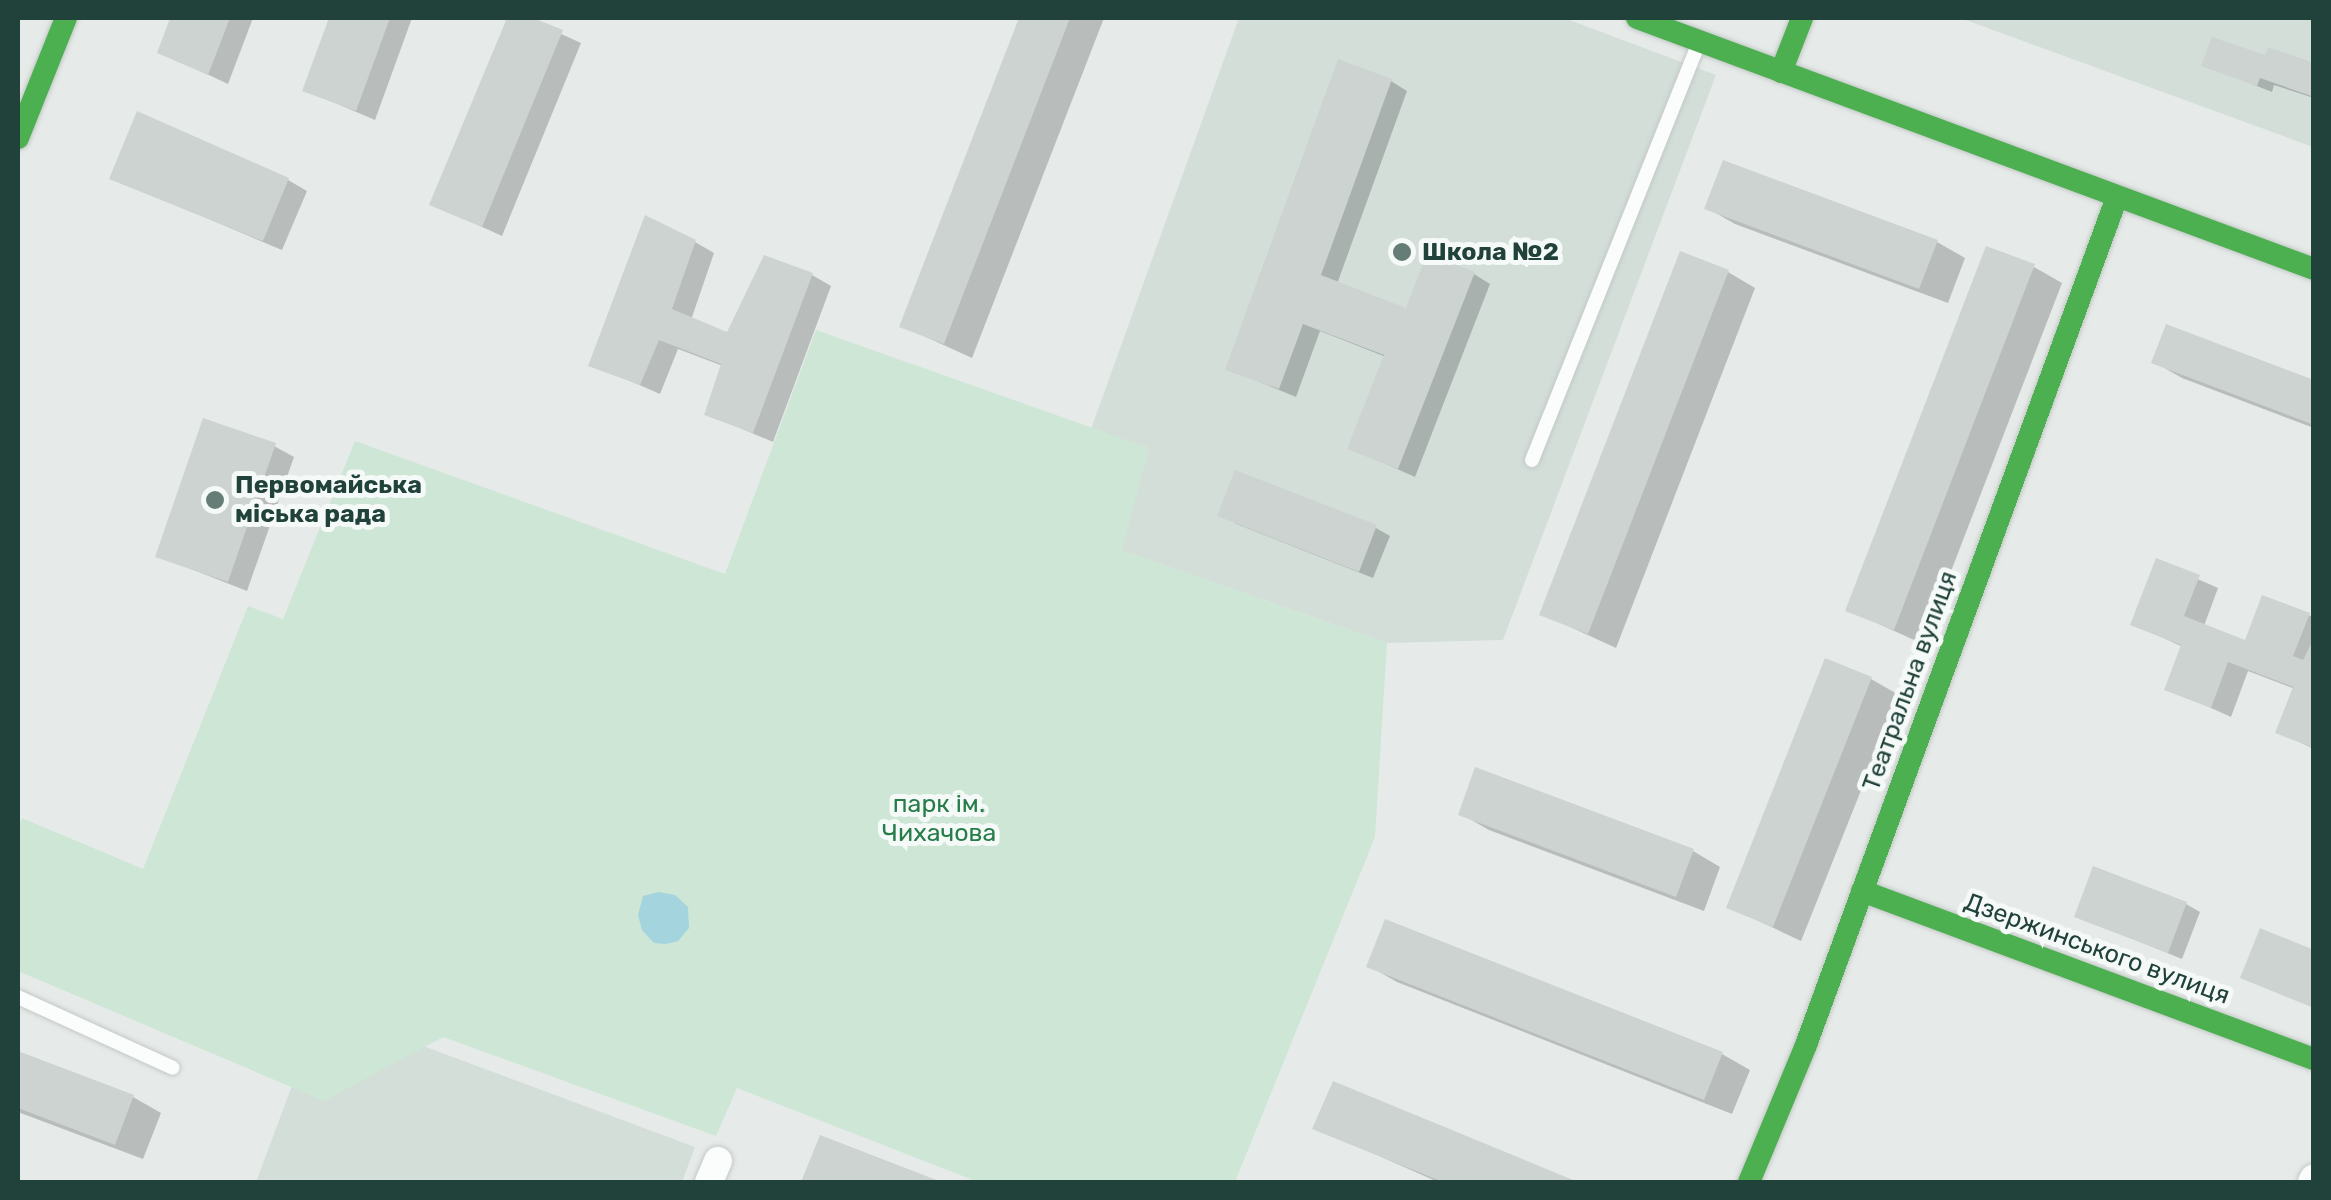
<!DOCTYPE html>
<meta charset="utf-8">
<style>
body{margin:0}
#map{position:relative;width:2331px;height:1200px;overflow:hidden;background:#e6ebe9;font-family:Rubik,sans-serif}
div>[style]{position:absolute}
.built>*{inset:0;background:#d3ded9}
.green>*{inset:0;background:#cee6d6}
.water>*{inset:0;background:#a4d4dd}
.shadow>*{inset:0;background:#0003}
.building>*{inset:0;background:#ccd3d1}
.roads{filter:drop-shadow(0 0 2px #c3c8c6) drop-shadow(0 0 2px #c3c8c6)}
.lane>*{height:14px;margin:-7px;padding:0 7px;transform-origin:7px;border-radius:7px;background:#fbfcfc}
.street>*{height:28px;margin:-14px;padding:0 14px;transform-origin:14px;border-radius:14px;background:#fbfcfc}
.fast>*{height:22px;margin:-11px;padding:0 11px;transform-origin:11px;border-radius:11px;background:#4caf50}
.dots>*{width:28px;height:28px;translate:-50% -50%;box-sizing:border-box;border:5px solid #f5faf8;border-radius:50%}
span{translate:-50% -50%;white-space:nowrap;text-align:center;line-height:1.15;-webkit-text-stroke:10px #f5faf8;paint-order:stroke}
.poi-label{font-size:25px;color:#21423a;font-weight:700}
.left{translate:0 -50%;text-align:left}
.street-label{font-size:25px;color:#21423a}
.park-label{font-size:25px;color:#277d4a}
.frame{position:absolute;inset:0;border:20px solid #21423a;pointer-events:none}
</style>
<div id="map">
<div class="built">
<div style="clip-path:polygon(1239px 18px,1564px 18px,1716px 75px,1503px 640px,1387px 643px,1121px 550px,1149px 448px,1091px 429px)"></div>
<div style="clip-path:polygon(1960px 18px,2313px 18px,2313px 147px)"></div>
<div style="clip-path:polygon(321px 1008px,695px 1147px,682px 1182px,256px 1182px)"></div>
</div>
<div class="green">
<div style="clip-path:polygon(816px 330px,1149px 448px,1122px 550px,1387px 643px,1375px 837px,1235px 1182px,978px 1182px,737px 1088px,716px 1136px,443px 1037px,324px 1101px,18px 971px,18px 828px,22px 818px,143px 869px,248px 606px,283px 619px,355px 441px,725px 574px)"></div>
</div>
<div class="water">
<div style="clip-path:polygon(659px 892px,675px 895px,688px 907px,689px 928px,678px 941px,666px 944px,654px 943px,642px 930px,638px 915px,643px 896px)"></div>
</div>
<div class="shadow">
<div style="clip-path:polygon(173px 18px,253px 18px,228px 84px,160px 52px)"></div>
<div style="clip-path:polygon(331px 18px,412px 18px,375px 120px,305px 90px)"></div>
<div style="clip-path:polygon(509px 18px,526px 18px,581px 43px,502px 236px,432px 204px)"></div>
<div style="clip-path:polygon(1022px 18px,1104px 18px,972px 358px,902px 326px)"></div>
<div style="clip-path:polygon(2266px 58px,2314px 65px,2314px 98px,2274px 85px,2272px 92px,2204px 65px)"></div>
<div style="clip-path:polygon(1391px 81px,1407px 91px,1337px 284px,1407px 311px,1474px 274px,1490px 284px,1415px 477px,1350px 448px,1386px 357px,1320px 331px,1296px 397px,1228px 369px)"></div>
<div style="clip-path:polygon(112px 178px,288px 180px,307px 191px,282px 250px)"></div>
<div style="clip-path:polygon(1707px 208px,1937px 242px,1965px 258px,1948px 303px,1735px 224px)"></div>
<div style="clip-path:polygon(695px 242px,714px 253px,691px 320px,728px 336px,812px 275px,831px 286px,773px 442px,707px 414px,723px 366px,678px 349px,660px 394px,591px 364px)"></div>
<div style="clip-path:polygon(2034px 267px,2062px 283px,1923px 644px,1848px 610px)"></div>
<div style="clip-path:polygon(1728px 272px,1755px 288px,1616px 648px,1542px 614px)"></div>
<div style="clip-path:polygon(2154px 362px,2314px 382px,2314px 428px,2182px 378px)"></div>
<div style="clip-path:polygon(274px 446px,294px 457px,247px 591px,158px 556px)"></div>
<div style="clip-path:polygon(1234px 523px,1376px 528px,1390px 536px,1373px 578px)"></div>
<div style="clip-path:polygon(2157px 561px,2218px 588px,2204px 626px,2246px 643px,2309px 615px,2314px 618px,2314px 749px,2278px 732px,2295px 689px,2248px 671px,2231px 717px,2167px 688px,2183px 647px,2133px 624px)"></div>
<div style="clip-path:polygon(1871px 679px,1899px 695px,1801px 941px,1729px 907px)"></div>
<div style="clip-path:polygon(1461px 814px,1693px 851px,1720px 867px,1704px 911px,1489px 830px)"></div>
<div style="clip-path:polygon(2186px 904px,2200px 912px,2182px 959px,2077px 916px)"></div>
<div style="clip-path:polygon(1369px 966px,1722px 1054px,1750px 1070px,1732px 1114px,1397px 982px)"></div>
<div style="clip-path:polygon(18px 1054px,133px 1097px,161px 1113px,143px 1159px,18px 1112px)"></div>
<div style="clip-path:polygon(1316px 1128px,1543px 1170px,1565px 1182px,1438px 1182px)"></div>
<div style="clip-path:polygon(821px 1138px,936px 1182px,808px 1182px,805px 1181px)"></div>
</div>
<div class="building">
<div style="clip-path:polygon(170px 18px,230px 18px,208px 75px,157px 53px)"></div>
<div style="clip-path:polygon(329px 18px,390px 18px,356px 111px,302px 91px)"></div>
<div style="clip-path:polygon(507px 18px,533px 18px,563px 30px,482px 227px,429px 205px)"></div>
<div style="clip-path:polygon(1019px 18px,1070px 18px,944px 344px,899px 327px)"></div>
<div style="clip-path:polygon(2212px 37px,2265px 55px,2268px 47px,2314px 63px,2314px 97px,2260px 78px,2257px 86px,2201px 66px)"></div>
<div style="clip-path:polygon(1338px 59px,1392px 79px,1321px 275px,1406px 308px,1427px 253px,1475px 272px,1398px 469px,1347px 449px,1384px 355px,1303px 324px,1279px 389px,1225px 370px)"></div>
<div style="clip-path:polygon(137px 111px,289px 178px,263px 241px,109px 179px)"></div>
<div style="clip-path:polygon(1723px 160px,1938px 240px,1919px 289px,1704px 209px)"></div>
<div style="clip-path:polygon(645px 215px,696px 240px,672px 309px,727px 332px,764px 255px,813px 273px,753px 433px,704px 415px,721px 364px,659px 340px,640px 385px,588px 366px)"></div>
<div style="clip-path:polygon(1986px 246px,2035px 264px,1894px 630px,1845px 611px)"></div>
<div style="clip-path:polygon(1680px 251px,1729px 270px,1588px 634px,1539px 615px)"></div>
<div style="clip-path:polygon(2166px 324px,2314px 380px,2314px 425px,2151px 363px)"></div>
<div style="clip-path:polygon(203px 418px,276px 443px,228px 582px,155px 557px)"></div>
<div style="clip-path:polygon(1235px 470px,1377px 525px,1359px 572px,1217px 516px)"></div>
<div style="clip-path:polygon(2156px 558px,2200px 575px,2184px 616px,2245px 640px,2262px 595px,2310px 613px,2293px 656px,2303px 660px,2314px 638px,2314px 748px,2275px 733px,2293px 687px,2228px 662px,2211px 708px,2164px 690px,2181px 645px,2130px 625px)"></div>
<div style="clip-path:polygon(1825px 658px,1872px 677px,1773px 927px,1726px 908px)"></div>
<div style="clip-path:polygon(1475px 767px,1694px 849px,1676px 897px,1458px 815px)"></div>
<div style="clip-path:polygon(2093px 866px,2187px 902px,2168px 953px,2074px 917px)"></div>
<div style="clip-path:polygon(1385px 919px,1723px 1052px,1704px 1100px,1366px 967px)"></div>
<div style="clip-path:polygon(2260px 928px,2314px 950px,2314px 1008px,2240px 978px)"></div>
<div style="clip-path:polygon(18px 1051px,134px 1095px,115px 1145px,18px 1108px)"></div>
<div style="clip-path:polygon(1333px 1081px,1578px 1182px,1443px 1182px,1312px 1129px)"></div>
<div style="clip-path:polygon(820px 1135px,939px 1181px,938px 1182px,801px 1182px)"></div>
</div>
<div class="roads">
<div class="lane">
<div style="left:1532px;top:460px;width:445px;rotate:-68.2deg"></div>
<div style="left:18px;top:997px;width:170px;rotate:24.6deg"></div>
</div>
<div class="street">
<div style="left:709px;top:1182px;width:23px;rotate:-67deg"></div>
<div style="left:2312px;top:1182px;width:4px;rotate:-63deg"></div>
</div>
<div class="fast">
<div style="left:1637px;top:18px;width:722px;rotate:20.34deg"></div>
<div style="left:1781px;top:72px;width:58px;rotate:-68.7deg"></div>
<div style="left:18px;top:138px;width:129px;rotate:-68.2deg"></div>
<div style="left:1862px;top:891px;width:482px;rotate:20.4deg"></div>
<div style="left:1749px;top:1182px;width:148px;rotate:-67.4deg"></div>
<div style="left:1806px;top:1045px;width:903px;rotate:-69.86deg"></div>
</div>
</div>
<div class="dots">
<div style="left:1402px;top:252px;background:#667d77"></div>
<div style="left:215px;top:500px;background:#667d77"></div>
</div>
<div class="poi-label">
<span class="left" style="left:1422px;top:252px">Школа №2</span>
<span class="left" style="left:235px;top:500px">Первомайська<br>міська рада</span>
</div>
<div class="street-label">
<span style="left:1910px;top:681px;rotate:-70deg">Театральна вулиця</span>
<span style="left:2097px;top:949px;rotate:20deg">Дзержинського вулиця</span>
</div>
<div class="park-label">
<span style="left:939px;top:819px">парк ім.<br>Чихачова</span>
</div>
<div class="frame"></div>
</div>
